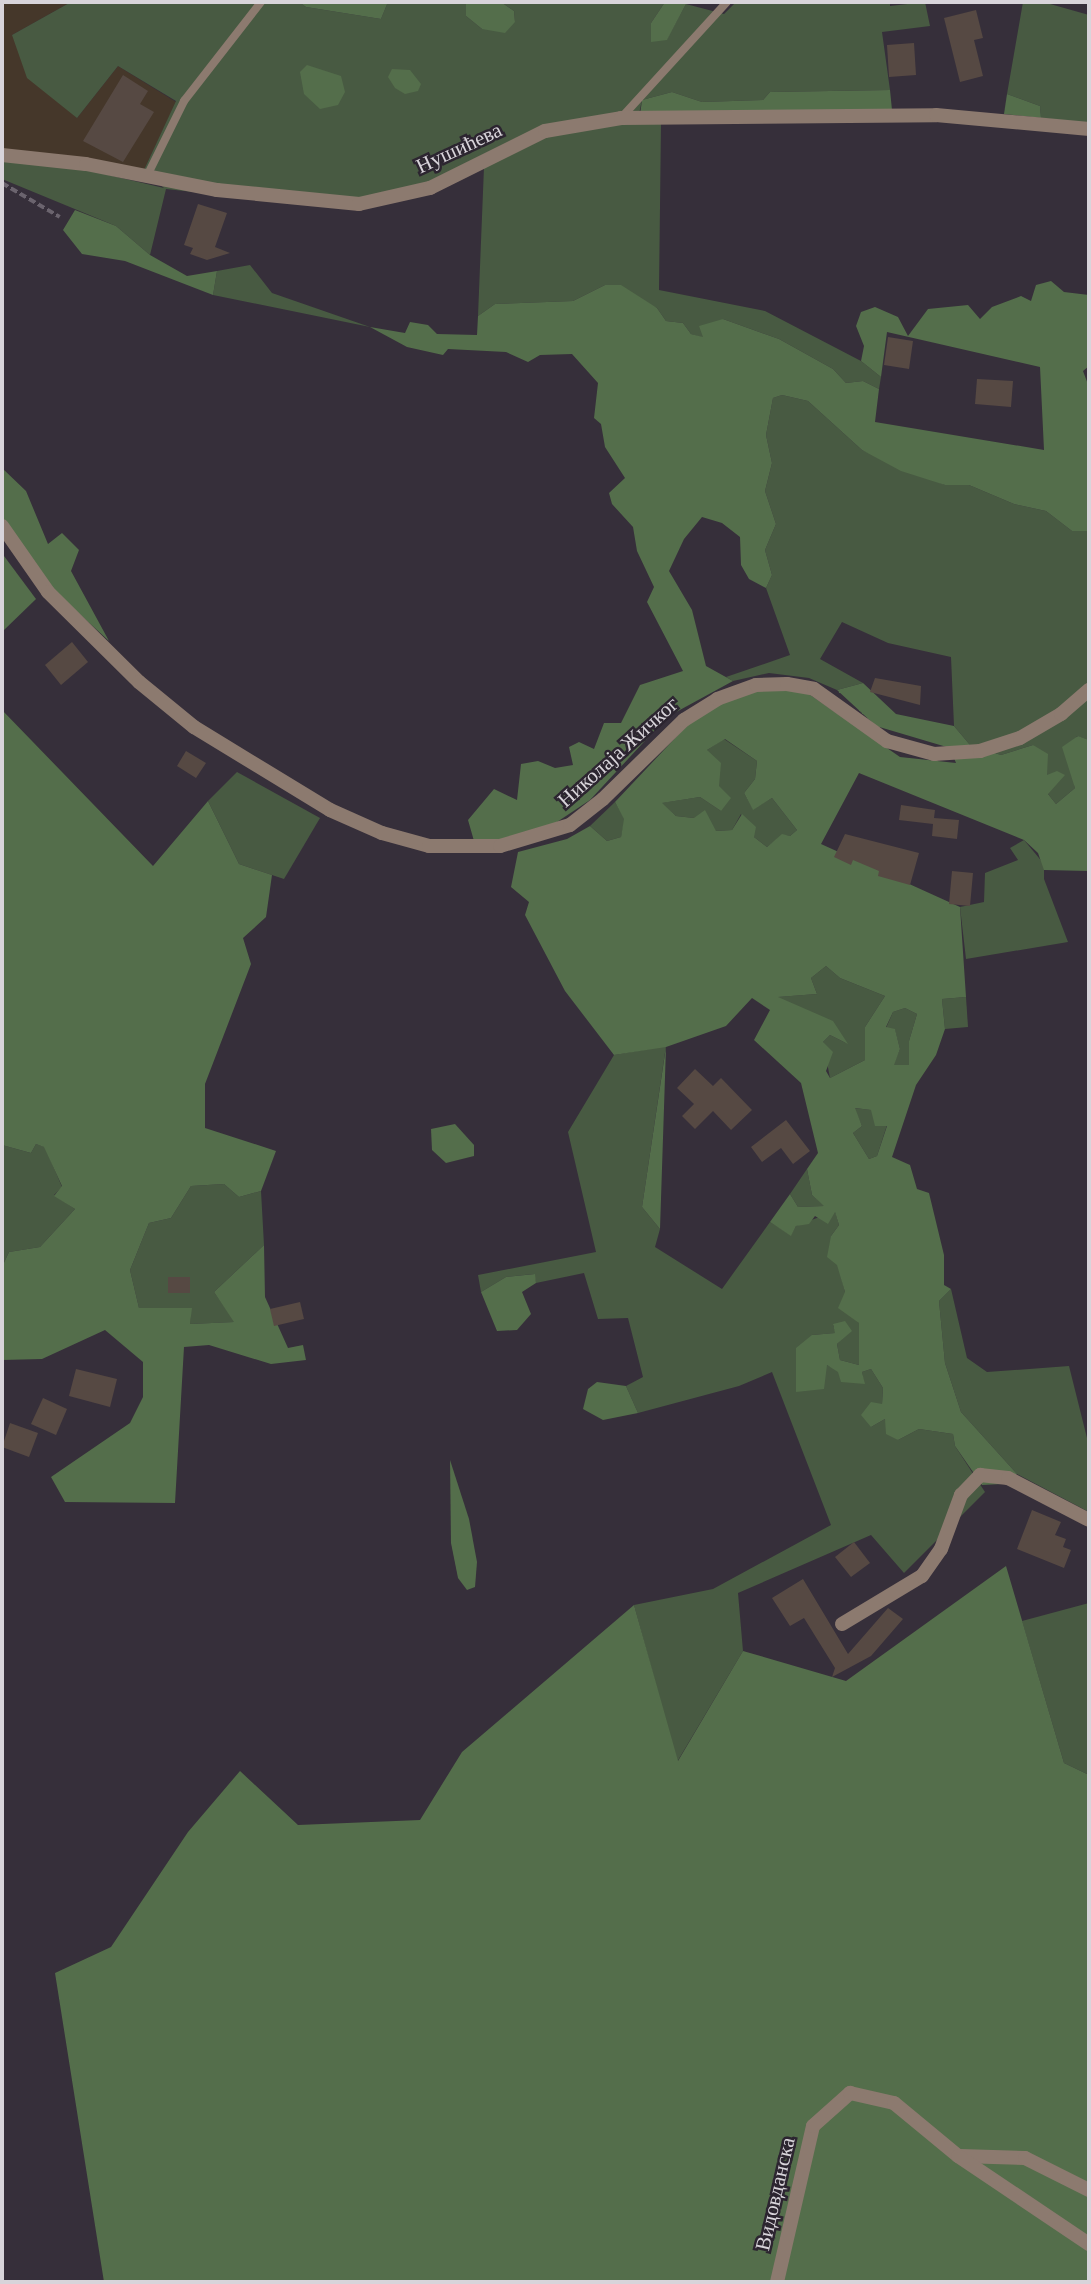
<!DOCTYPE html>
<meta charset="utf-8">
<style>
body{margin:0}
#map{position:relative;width:1091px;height:2284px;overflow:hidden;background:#362f3a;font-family:"Crimson Pro",serif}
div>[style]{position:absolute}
.commercial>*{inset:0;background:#45372a}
.green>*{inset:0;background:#485a42}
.forest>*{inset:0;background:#546e4b}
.building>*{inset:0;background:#564943}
.path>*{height:3.5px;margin-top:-1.75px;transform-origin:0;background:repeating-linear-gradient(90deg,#6b646e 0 7px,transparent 0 10.5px)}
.service>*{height:8px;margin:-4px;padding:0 4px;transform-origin:4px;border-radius:4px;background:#8c7a6f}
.minor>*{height:14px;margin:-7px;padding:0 7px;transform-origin:7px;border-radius:7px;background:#8c7a6f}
.tertiary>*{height:14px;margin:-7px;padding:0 7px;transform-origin:7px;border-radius:7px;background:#8c7a6f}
span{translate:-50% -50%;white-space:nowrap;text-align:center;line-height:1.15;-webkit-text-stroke:5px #2c2530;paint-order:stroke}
.street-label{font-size:21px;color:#d8d4da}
.frame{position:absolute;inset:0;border:4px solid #d8d4da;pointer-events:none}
</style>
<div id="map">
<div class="commercial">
<div style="clip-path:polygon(2px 2px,71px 2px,12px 35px,77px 118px,118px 66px,176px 102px,144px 170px,2px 150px)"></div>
</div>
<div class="green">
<div style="clip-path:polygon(71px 2px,299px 2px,306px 7px,381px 19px,388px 2px,466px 2px,466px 16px,482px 29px,515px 22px,514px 11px,501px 2px,665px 2px,651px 23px,667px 39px,686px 4px,724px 14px,736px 2px,890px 2px,890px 6px,925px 2px,930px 26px,882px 32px,890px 90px,770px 92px,763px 100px,702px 102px,672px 92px,642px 100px,637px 123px,661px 123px,659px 290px,765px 311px,861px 361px,881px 377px,879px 389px,863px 381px,846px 383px,833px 369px,779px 339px,723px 319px,704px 338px,691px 334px,683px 323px,666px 321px,657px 308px,605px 285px,573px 301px,495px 304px,478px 316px,484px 167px,359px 210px,166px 189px,150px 255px,116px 226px,2px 179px,2px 150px,164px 188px,144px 170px,176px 101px,118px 66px,77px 118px,27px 78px,12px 35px)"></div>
<div style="clip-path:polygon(1023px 2px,1043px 2px,1089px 15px,1089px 123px,1041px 118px,1040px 106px,1007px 94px)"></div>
<div style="clip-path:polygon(250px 265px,272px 293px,370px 327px,213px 295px,217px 271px)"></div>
<div style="clip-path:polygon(782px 395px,808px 401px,862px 450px,945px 485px,969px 485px,1014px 504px,1046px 511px,1072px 531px,1089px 531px,1089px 740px,1077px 736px,1070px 762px,1075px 788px,1056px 804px,1048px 794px,1047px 775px,1033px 745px,1001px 755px,970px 745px,954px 726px,951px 657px,888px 643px,842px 622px,820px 659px,863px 683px,837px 690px,809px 678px,769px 673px,733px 681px,726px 677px,790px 655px,766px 588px,772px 575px,765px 550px,776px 524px,765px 491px,772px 463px,766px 435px,773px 398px)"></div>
<div style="clip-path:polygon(724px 739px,757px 761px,755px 779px,744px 793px,753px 809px,772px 798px,797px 830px,790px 836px,782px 835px,767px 847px,754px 837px,741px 814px,732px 830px,716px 831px,694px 818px,676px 816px,661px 803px,700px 797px,721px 811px,707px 750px)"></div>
<div style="clip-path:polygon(237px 772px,320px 818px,284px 879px,239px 864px,208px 801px)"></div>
<div style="clip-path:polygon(615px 802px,625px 819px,621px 837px,607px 841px,590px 826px)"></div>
<div style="clip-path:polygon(1024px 840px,1044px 864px,1044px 879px,1068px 942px,966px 959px,960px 907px,984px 902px,985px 873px,1018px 860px,1010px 848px)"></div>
<div style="clip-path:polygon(826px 966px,840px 978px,885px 996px,865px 1027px,865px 1060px,830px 1078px,823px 1042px,830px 1035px,846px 1043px,777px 997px,817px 994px,811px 978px)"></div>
<div style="clip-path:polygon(966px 997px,968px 1027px,945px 1029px,942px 999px)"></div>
<div style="clip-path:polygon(905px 1008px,917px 1014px,909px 1041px,909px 1065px,893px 1065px,900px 1049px,895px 1030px,886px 1028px,893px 1012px)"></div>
<div style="clip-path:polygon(666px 1046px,642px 1207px,660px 1229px,655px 1247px,722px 1289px,770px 1222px,791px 1235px,796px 1226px,835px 1211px,839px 1225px,831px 1236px,845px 1292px,859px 1323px,859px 1365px,840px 1360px,837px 1344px,851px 1331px,833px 1325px,836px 1333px,812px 1335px,827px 1365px,864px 1383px,862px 1372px,871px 1369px,883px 1388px,882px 1404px,871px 1427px,885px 1419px,898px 1440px,919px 1429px,953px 1434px,955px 1446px,985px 1492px,904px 1573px,871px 1535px,738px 1593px,743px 1651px,677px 1762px,634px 1605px,713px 1589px,831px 1525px,772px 1372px,739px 1386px,638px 1413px,626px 1386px,643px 1377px,628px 1318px,598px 1319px,584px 1273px,536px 1283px,534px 1274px,506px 1277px,481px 1292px,478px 1275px,596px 1252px,568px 1132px,614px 1055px)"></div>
<div style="clip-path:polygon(854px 1108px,872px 1110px,887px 1125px,877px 1156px,869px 1159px,853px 1133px,862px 1126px)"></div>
<div style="clip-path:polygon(36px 1144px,45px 1147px,62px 1187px,54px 1195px,75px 1209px,40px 1247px,9px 1252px,2px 1267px,2px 1145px,31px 1153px)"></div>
<div style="clip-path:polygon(807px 1169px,812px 1195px,825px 1206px,798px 1207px,790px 1194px)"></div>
<div style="clip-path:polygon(224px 1184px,239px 1197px,261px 1191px,264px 1245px,214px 1292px,235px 1322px,190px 1324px,191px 1308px,139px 1308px,130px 1270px,149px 1223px,171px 1218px,191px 1186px)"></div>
<div style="clip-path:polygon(951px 1289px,967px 1358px,987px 1372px,1069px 1366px,1089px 1446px,1089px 1512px,1017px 1474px,961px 1412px,945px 1363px,939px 1301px)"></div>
<div style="clip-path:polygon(1089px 1603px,1089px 1775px,1064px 1763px,1022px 1621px)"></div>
</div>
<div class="forest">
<div style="clip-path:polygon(299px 2px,388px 2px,381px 19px,306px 7px)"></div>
<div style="clip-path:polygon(466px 2px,501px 2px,514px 11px,515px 22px,505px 33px,482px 29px,466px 16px)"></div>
<div style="clip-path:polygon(665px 2px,686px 4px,667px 40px,651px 42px,651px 23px)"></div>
<div style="clip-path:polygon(307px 65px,341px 76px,345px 92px,338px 105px,320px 109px,304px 94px,300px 72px)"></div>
<div style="clip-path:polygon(392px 69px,410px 70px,421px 84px,418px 91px,405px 94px,395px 88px,388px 77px)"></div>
<div style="clip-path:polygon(890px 90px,892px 110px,640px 115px,642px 100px,672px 92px,702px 102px,763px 100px,770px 92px)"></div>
<div style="clip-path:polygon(1007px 94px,1040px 106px,1041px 118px,1004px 114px)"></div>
<div style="clip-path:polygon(75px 210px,116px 226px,150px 255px,187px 276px,217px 271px,213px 295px,125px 261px,82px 254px,63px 230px)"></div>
<div style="clip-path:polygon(1051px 281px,1064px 292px,1089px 295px,1089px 366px,1083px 371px,1089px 387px,1089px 531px,1072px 531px,1046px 511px,1014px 504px,969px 485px,945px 485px,901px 471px,862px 450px,808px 401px,782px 395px,773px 398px,766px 435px,772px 463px,765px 491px,776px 524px,765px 550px,772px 575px,766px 588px,749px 579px,741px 565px,740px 537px,722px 523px,702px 517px,684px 539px,669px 571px,692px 610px,706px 666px,733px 681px,667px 717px,590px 800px,557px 822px,518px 838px,474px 841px,468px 820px,494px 789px,517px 800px,521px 764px,538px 761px,555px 768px,573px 765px,569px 747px,579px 742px,594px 749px,604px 723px,621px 723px,640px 685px,683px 671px,647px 602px,654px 587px,637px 551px,633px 527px,612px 504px,609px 493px,625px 478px,605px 447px,601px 424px,594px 418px,598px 383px,572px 354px,540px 355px,528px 362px,506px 352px,448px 349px,443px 355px,407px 347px,370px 327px,405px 333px,410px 322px,428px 325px,437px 334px,477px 335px,478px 316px,495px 304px,573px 301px,605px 285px,621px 285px,657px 308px,666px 321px,683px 323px,691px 334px,703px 337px,699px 326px,723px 319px,779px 339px,833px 369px,846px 383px,863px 381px,879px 389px,875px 422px,1044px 450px,1040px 367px,887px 332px,881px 377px,861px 361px,864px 346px,856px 326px,861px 312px,875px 307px,898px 317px,908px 336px,928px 309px,968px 305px,980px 319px,992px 307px,1021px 296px,1031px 301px,1036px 285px)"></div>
<div style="clip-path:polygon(2px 468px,26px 491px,48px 544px,62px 533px,79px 550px,71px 571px,109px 641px,49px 586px,2px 532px)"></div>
<div style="clip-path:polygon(4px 556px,36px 599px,2px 632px,2px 559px)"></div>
<div style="clip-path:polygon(evenodd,863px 683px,896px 714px,954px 726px,970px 745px,1001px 755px,1033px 745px,1048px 754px,1047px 775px,1057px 771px,1065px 775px,1048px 794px,1056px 804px,1075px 788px,1062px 747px,1078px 736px,1089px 740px,1089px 871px,1044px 870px,1038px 853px,1024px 840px,859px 773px,821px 844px,960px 907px,966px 997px,942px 999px,945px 1029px,936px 1055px,916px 1085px,892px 1157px,910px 1165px,917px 1189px,929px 1193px,944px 1255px,944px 1285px,951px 1289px,939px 1301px,945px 1363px,961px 1412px,1017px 1474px,1002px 1484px,982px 1485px,955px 1446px,953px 1434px,919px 1429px,898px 1440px,886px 1434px,885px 1419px,871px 1427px,861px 1415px,871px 1402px,882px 1404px,883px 1388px,871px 1369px,862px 1372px,865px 1384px,841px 1382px,838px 1372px,827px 1365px,824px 1389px,796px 1392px,796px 1348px,812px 1335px,835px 1333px,833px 1324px,845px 1321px,852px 1331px,837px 1344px,840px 1360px,859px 1365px,859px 1323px,838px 1308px,845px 1292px,837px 1265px,827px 1257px,831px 1236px,839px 1225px,835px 1212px,828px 1224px,815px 1216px,809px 1224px,796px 1226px,791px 1236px,770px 1222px,790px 1194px,798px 1207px,824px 1206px,812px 1195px,807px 1169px,818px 1153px,801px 1083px,754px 1040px,770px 1010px,752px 998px,726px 1026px,666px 1047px,660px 1229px,642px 1207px,666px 1047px,614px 1055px,565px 991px,525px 915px,529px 902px,511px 887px,518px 852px,567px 839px,590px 826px,607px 841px,621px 837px,624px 819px,615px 802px,695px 717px,733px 697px,769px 689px,806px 692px,900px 757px,956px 763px,950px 748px,876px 726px,837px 690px,863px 683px,725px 739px,757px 761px,755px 779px,744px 793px,753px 810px,772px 798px,797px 830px,790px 836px,782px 834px,767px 847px,754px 837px,756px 827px,742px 814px,732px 830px,716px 831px,705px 810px,694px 818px,676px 816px,662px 803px,700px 797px,721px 811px,731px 798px,719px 786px,721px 763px,707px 750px,725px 739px,863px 683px,826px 966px,840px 978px,885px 996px,865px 1027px,865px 1060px,830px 1078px,826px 1071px,833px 1052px,823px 1042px,830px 1035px,848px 1044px,833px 1021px,778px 997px,817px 994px,811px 978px,826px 966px,863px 683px,905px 1008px,917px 1014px,909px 1041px,909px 1065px,894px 1065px,900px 1049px,895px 1029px,886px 1027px,893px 1012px,905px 1008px,863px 683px,855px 1108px,871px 1110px,875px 1126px,887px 1126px,877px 1156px,869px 1159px,853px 1133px,862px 1126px,855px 1108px)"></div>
<div style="clip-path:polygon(2px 710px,153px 866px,208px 801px,239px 864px,272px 875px,266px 917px,243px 938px,251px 964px,205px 1084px,205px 1128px,276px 1151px,261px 1191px,239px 1197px,224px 1184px,191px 1186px,171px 1218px,149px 1223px,130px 1270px,139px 1308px,192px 1308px,190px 1324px,234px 1322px,214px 1292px,264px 1245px,265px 1297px,288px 1348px,303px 1345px,306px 1360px,271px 1364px,209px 1345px,184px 1347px,175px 1503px,65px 1502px,51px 1477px,130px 1423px,143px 1397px,143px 1362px,105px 1330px,42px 1359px,2px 1360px,2px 1267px,9px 1252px,40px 1247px,75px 1209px,54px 1196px,62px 1186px,44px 1147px,36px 1144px,31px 1153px,2px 1145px)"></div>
<div style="clip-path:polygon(455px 1124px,474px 1145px,474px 1156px,446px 1163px,432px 1150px,431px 1129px)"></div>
<div style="clip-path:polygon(535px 1274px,536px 1283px,522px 1292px,531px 1314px,517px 1330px,497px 1331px,481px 1292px,506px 1277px)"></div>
<div style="clip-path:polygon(597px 1382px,626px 1386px,638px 1413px,603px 1420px,583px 1409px,588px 1389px)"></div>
<div style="clip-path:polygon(450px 1460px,469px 1519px,477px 1562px,475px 1587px,467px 1590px,458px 1578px,451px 1543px)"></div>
<div style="clip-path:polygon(1006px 1566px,1064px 1763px,1089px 1775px,1089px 2282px,104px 2282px,55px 1973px,111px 1947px,188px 1832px,240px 1771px,298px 1825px,420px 1820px,462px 1752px,634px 1605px,678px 1761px,743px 1651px,846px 1681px)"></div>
</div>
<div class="building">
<div style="clip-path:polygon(976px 10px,983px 38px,974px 40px,983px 76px,960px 82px,944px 18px)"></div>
<div style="clip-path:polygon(914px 43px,916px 75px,889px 77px,887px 45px)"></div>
<div style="clip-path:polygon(123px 75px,148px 91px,140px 104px,154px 112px,123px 162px,83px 141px)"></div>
<div style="clip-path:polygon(198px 204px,227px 213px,215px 247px,230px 253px,207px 260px,190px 254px,193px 248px,184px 245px)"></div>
<div style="clip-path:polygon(888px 337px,913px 341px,909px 369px,884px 365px)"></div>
<div style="clip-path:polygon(977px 379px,1013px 381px,1011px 407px,975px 404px)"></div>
<div style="clip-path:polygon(72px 642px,88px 662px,61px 685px,45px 665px)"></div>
<div style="clip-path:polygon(875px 678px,921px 686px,920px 705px,870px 692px)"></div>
<div style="clip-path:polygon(186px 751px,206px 763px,196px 778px,177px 766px)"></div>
<div style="clip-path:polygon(901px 805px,935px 810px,934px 818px,959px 820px,957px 839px,932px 836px,933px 824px,899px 820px)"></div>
<div style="clip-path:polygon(845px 834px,919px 853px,910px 885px,878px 876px,879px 871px,853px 860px,851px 865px,834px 857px)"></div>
<div style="clip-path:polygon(952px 871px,973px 873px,970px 906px,949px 904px)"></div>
<div style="clip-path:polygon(695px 1069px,713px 1086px,721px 1078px,752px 1110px,731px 1130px,713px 1111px,695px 1129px,682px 1116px,694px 1104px,677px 1088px)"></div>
<div style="clip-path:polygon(786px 1120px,810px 1151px,793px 1164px,781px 1148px,762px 1162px,751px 1147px)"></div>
<div style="clip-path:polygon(168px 1277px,190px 1277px,190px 1293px,168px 1293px)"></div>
<div style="clip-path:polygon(300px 1302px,304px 1319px,274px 1326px,270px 1309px)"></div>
<div style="clip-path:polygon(76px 1369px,117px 1379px,110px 1407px,69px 1396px)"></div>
<div style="clip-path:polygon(43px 1398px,67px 1409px,56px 1435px,31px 1424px)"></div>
<div style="clip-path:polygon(10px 1423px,38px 1433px,29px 1457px,2px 1447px)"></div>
<div style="clip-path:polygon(1032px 1510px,1061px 1522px,1055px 1535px,1066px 1539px,1063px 1547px,1071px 1550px,1064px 1568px,1017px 1549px)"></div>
<div style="clip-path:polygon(854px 1542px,870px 1563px,851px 1577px,835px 1557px)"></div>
<div style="clip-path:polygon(803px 1579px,848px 1654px,888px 1608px,903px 1619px,871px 1656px,832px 1677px,835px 1668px,804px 1618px,790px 1626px,772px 1598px)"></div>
</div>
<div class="path">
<div style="left:2px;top:183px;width:67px;rotate:30.4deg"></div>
</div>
<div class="service">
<div style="left:621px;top:118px;width:157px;rotate:-47.6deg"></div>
<div style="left:147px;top:176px;width:84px;rotate:-63.7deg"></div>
<div style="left:184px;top:101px;width:125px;rotate:-52.1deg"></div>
</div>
<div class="minor">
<div style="left:2px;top:155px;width:84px;rotate:6.1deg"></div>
<div style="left:86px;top:164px;width:134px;rotate:11.2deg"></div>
<div style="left:217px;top:190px;width:143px;rotate:5.6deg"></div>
<div style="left:359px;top:204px;width:73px;rotate:-12.7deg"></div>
<div style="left:430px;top:188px;width:128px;rotate:-26.4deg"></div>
<div style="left:545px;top:131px;width:77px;rotate:-9.7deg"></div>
<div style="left:621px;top:118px;width:315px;rotate:-0.5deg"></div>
<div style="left:936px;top:115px;width:154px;rotate:5.2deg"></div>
<div style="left:842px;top:1624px;width:93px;rotate:-31deg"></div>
<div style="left:922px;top:1576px;width:33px;rotate:-55deg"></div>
<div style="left:941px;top:1549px;width:58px;rotate:-69.7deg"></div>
<div style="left:961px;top:1495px;width:28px;rotate:-46deg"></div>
<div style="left:980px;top:1475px;width:28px;rotate:6deg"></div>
<div style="left:1008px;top:1478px;width:91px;rotate:27.4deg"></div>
<div style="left:960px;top:2156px;width:65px;rotate:1.8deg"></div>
<div style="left:1025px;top:2158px;width:72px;rotate:26.6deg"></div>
<div style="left:777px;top:2282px;width:160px;rotate:-77deg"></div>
<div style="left:813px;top:2126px;width:50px;rotate:-41.7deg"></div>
<div style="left:850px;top:2093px;width:45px;rotate:12.8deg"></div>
<div style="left:894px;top:2103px;width:83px;rotate:39.6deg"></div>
<div style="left:958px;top:2156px;width:158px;rotate:33.9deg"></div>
</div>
<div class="tertiary">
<div style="left:2px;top:526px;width:80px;rotate:55.1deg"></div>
<div style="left:48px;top:592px;width:128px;rotate:44.7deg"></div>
<div style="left:139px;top:682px;width:71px;rotate:39.3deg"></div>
<div style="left:194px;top:727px;width:159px;rotate:31.4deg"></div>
<div style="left:330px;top:810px;width:57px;rotate:23.9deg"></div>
<div style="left:382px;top:833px;width:49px;rotate:15.5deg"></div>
<div style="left:429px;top:846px;width:71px"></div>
<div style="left:500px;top:846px;width:73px;rotate:-16.7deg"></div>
<div style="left:570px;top:825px;width:42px;rotate:-38.2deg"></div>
<div style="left:603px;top:799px;width:113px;rotate:-44.3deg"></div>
<div style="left:684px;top:720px;width:39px;rotate:-32deg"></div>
<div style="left:717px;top:699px;width:41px;rotate:-19.7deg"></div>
<div style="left:756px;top:685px;width:31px;rotate:-2deg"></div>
<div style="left:787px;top:684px;width:27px;rotate:10deg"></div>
<div style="left:814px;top:689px;width:90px;rotate:35.5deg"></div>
<div style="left:887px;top:741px;width:49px;rotate:15.5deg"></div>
<div style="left:934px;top:754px;width:46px;rotate:-3.7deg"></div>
<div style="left:980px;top:751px;width:42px;rotate:-18deg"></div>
<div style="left:1020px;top:738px;width:48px;rotate:-30.3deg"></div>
<div style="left:1061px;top:714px;width:37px;rotate:-41deg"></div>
</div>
<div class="street-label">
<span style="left:459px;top:148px;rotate:-25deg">Нушићева</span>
<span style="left:618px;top:752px;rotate:-42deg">Николаја Жичког</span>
<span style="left:775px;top:2194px;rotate:-77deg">Видовданска</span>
</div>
<div class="frame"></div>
</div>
